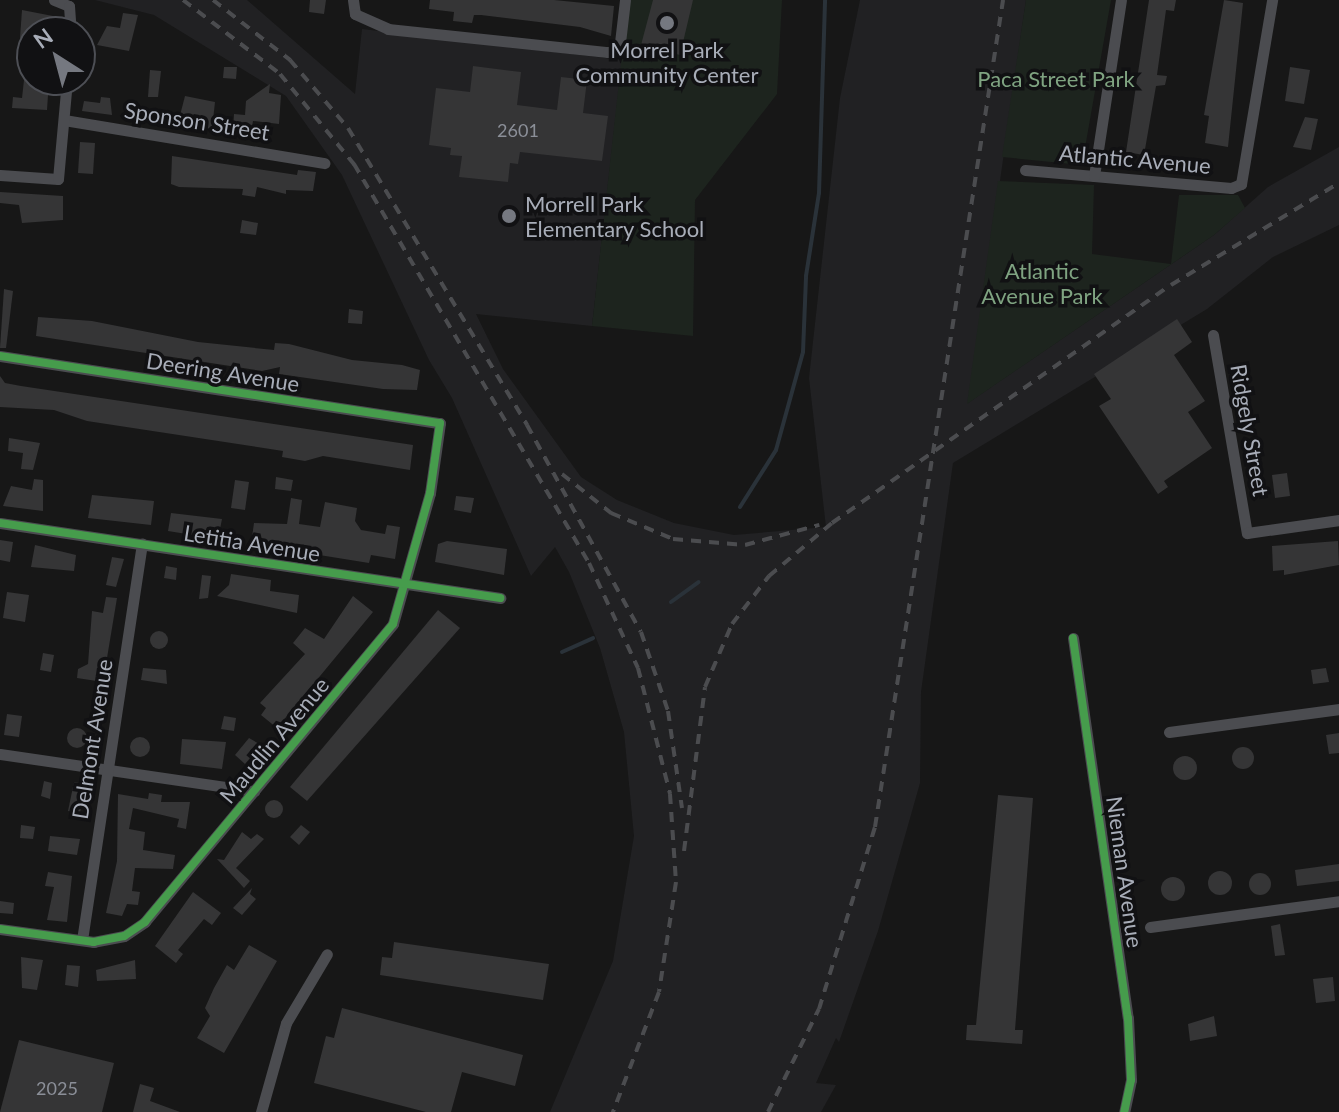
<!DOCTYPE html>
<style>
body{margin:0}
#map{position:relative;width:1339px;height:1112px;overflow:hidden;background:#171717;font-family:Lato,sans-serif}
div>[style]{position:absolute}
.built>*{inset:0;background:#212123}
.green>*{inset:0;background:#1d241e}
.stream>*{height:4px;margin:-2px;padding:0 2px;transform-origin:2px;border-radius:2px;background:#2a3239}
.building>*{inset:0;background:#353536}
.round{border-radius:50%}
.minor>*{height:11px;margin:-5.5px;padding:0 5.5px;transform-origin:5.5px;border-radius:5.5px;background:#4b4c50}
.rail>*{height:4px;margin-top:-2px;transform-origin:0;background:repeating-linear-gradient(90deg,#4b4c4f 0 10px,transparent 0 18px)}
.cycleway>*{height:8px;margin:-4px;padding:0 4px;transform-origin:4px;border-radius:4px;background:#469c4c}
.dots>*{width:22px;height:22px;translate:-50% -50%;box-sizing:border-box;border:4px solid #111113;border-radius:50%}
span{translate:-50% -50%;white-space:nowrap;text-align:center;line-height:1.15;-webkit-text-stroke:7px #111113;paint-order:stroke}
.number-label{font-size:18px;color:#8b8f98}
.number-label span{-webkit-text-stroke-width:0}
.poi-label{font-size:22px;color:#a8adb8}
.left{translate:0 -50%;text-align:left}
.park-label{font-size:22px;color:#7fa381}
.street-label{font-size:22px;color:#a8adb8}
.north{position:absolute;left:16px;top:16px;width:80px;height:80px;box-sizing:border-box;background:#111113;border:2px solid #4d4f55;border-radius:50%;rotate:324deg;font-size:22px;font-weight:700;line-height:32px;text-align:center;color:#a8adb8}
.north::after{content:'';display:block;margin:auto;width:28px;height:36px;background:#757880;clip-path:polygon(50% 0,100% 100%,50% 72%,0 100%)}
</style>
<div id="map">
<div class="built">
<div style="clip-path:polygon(95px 0,247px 0,355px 94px,362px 29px,622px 60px,592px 326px,476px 314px,503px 369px,581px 477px,617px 500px,674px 523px,734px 535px,826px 527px,809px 378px,840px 98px,860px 0,1026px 0,968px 403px,1214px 235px,1268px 187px,1339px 147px,1339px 225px,1273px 257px,1207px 309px,953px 463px,921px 692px,920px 783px,878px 931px,839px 1042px,836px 1038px,816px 1083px,836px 1085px,821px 1112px,550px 1112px,613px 961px,634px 836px,624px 732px,600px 648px,569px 572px,555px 547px,531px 576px,452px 398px,429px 360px,342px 175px,286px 96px,154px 15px)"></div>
</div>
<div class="green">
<div style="clip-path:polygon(628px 0,782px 0,777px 94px,695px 200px,693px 336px,592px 326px)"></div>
<div style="clip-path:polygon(1026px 0,1111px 0,1082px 165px,1002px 157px)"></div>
<div style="clip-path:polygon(998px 181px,1094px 185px,1092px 254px,1171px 264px,1179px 195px,1238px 195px,1245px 208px,1214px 235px,967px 404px)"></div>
</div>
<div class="stream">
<div style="left:740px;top:507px;width:67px;rotate:-57.7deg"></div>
<div style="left:776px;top:450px;width:102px;rotate:-74.6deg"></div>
<div style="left:803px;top:352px;width:76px;rotate:-87.7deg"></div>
<div style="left:806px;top:276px;width:84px;rotate:-81.1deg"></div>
<div style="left:819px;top:193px;width:193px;rotate:-88.2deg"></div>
<div style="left:671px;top:602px;width:34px;rotate:-36deg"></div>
<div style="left:562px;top:652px;width:34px;rotate:-24deg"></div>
</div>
<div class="building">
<div style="clip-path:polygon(310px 0,326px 0,324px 14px,309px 12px)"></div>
<div style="clip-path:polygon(430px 0,554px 0,614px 6px,611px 36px,580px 27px,481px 15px,474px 15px,472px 23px,453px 21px,454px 12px,429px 9px)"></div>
<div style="clip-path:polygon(653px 0,693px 0,680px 55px,641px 45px)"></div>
<div style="clip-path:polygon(1149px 0,1176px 0,1174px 11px,1166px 10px,1157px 75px,1167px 76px,1165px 85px,1156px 86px,1144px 155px,1126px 152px)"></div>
<div style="clip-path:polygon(1224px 0,1243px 3px,1228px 147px,1205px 143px,1209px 116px,1204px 115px)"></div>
<div style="clip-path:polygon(22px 10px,58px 17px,58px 32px,20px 38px)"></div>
<div style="clip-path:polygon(123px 13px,138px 15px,129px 51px,97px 45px,107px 26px,120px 28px)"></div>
<div style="clip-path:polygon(473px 66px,521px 72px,517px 105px,557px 110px,561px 77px,587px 80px,583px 113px,608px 116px,602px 161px,520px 152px,518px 164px,510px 163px,508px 182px,459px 177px,462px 156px,450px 155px,451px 148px,429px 145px,436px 88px,470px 92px)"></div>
<div style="clip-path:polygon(224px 67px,237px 67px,236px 79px,223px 78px)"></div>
<div style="clip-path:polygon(1290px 67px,1310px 70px,1304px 104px,1285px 101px)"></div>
<div style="clip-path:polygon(150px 70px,161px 71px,158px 97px,148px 97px)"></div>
<div style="clip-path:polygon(24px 80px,49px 80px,47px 110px,12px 108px,13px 97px,22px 98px)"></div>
<div style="clip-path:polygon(270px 84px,269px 93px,281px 95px,279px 124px,253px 121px,251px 133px,233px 132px,234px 114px,245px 115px,246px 101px)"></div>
<div style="clip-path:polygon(185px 96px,215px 102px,212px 129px,178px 123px)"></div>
<div style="clip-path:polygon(101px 97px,110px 98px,112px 115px,82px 111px,84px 101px,100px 103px)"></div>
<div style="clip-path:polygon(1305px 117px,1318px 119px,1311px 150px,1293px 147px)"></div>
<div style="clip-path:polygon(80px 142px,95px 143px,93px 174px,78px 173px)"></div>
<div style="clip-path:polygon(172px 156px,297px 175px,298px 170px,316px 172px,313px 191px,286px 190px,286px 194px,257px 187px,255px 197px,242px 195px,243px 189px,179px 187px,171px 184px)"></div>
<div style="clip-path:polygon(0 192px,63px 196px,63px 220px,22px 223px,19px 205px,0 203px)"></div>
<div style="clip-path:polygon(242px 220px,258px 223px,256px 235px,240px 233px)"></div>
<div style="clip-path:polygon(4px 289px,13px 291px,6px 348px,0 348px)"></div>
<div style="clip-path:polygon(349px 309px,363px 311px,362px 324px,348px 323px)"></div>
<div style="clip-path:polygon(38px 317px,92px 321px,198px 342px,274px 350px,275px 343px,289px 344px,352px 360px,402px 365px,420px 370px,417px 390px,383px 389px,279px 374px,280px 367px,262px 371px,36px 336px)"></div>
<div style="clip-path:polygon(1177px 319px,1192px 342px,1174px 355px,1205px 401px,1188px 412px,1212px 448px,1164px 481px,1168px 487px,1158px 494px,1099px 406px,1111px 399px,1094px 374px)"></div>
<div style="clip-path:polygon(0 376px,5px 383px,21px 386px,413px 445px,410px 470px,323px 456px,305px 461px,282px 457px,283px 451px,87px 421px,54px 410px,0 407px)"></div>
<div style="clip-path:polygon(9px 438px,40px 443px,33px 470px,21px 469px,23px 453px,8px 451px)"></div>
<div style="clip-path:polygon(1287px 473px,1290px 496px,1275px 498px,1272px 475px)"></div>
<div style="clip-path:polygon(276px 477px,293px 480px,291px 491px,275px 489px)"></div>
<div style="clip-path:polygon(34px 479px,43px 480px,43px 511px,3px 506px,11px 486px,32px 490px)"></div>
<div style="clip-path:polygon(235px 480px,249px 482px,245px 510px,231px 508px)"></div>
<div style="clip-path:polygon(92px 495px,154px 501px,151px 525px,88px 518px)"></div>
<div style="clip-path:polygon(456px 496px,474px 498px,471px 513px,454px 510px)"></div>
<div style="clip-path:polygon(291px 498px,302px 500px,299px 524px,320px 527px,325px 502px,357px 508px,355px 521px,361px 530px,385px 534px,387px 525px,400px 527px,395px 559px,371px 555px,369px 563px,251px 544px,254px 523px,287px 524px)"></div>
<div style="clip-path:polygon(171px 513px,222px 519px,220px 529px,207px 527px,205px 537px,168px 531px)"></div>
<div style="clip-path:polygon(0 540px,13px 542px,10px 562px,0 560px)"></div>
<div style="clip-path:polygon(447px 541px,507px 549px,504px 575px,435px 562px,438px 544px)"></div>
<div style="clip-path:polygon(1338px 541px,1339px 565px,1284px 575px,1284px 570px,1273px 571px,1272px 546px)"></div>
<div style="clip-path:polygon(35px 545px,76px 555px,74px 571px,31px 567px)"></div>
<div style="clip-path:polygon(112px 557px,124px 559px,116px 587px,106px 585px)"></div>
<div style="clip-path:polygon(166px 566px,177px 568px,176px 580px,164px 578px)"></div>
<div style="clip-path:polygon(231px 574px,271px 580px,270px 591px,299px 595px,297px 613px,217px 596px,229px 585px)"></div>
<div style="clip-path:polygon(202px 575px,211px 576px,208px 598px,199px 599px)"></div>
<div style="clip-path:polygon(7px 592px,29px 595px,25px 622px,3px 618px)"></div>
<div style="clip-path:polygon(353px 596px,373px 612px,277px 728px,261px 715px,266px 708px,260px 703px,305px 654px,293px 643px,305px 628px,324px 639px)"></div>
<div style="clip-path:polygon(106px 597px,117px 598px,103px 682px,77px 678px,78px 669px,88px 664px,92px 611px,103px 613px)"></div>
<div style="clip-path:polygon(438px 610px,460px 628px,307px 801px,290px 787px)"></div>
<div class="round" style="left:150px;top:631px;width:18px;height:18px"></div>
<div style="clip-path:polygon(43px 653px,54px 655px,51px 672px,40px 670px)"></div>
<div style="clip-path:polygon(143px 668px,166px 670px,167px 684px,141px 680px)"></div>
<div style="clip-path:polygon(1326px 668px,1329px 682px,1313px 684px,1311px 670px)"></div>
<div style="clip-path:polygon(7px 714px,22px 716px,19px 737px,4px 735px)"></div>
<div style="clip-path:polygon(224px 716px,236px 718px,234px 731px,221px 729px)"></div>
<div class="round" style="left:67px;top:728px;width:20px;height:20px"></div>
<div style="clip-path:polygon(1339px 733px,1339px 753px,1329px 754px,1326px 735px)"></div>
<div class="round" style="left:130px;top:737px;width:20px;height:20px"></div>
<div style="clip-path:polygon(249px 738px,261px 745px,245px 764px,235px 755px)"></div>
<div style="clip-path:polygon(182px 739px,226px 742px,222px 769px,180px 764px)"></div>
<div class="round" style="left:1232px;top:747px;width:22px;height:22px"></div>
<div class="round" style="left:1173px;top:756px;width:24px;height:24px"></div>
<div style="clip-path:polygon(44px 781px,52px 783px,50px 799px,41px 796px)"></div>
<div style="clip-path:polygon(74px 782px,85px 784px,80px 813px,68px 811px)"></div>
<div style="clip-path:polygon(149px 793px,162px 795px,161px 802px,190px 802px,186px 829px,177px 827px,179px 819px,133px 808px,129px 829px,145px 832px,143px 850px,175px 855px,173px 869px,135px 868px,132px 891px,140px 892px,138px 905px,127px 904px,122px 916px,106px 913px,117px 861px,118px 794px,148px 799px)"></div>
<div style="clip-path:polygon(998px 795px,1033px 798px,1015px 1030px,1023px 1030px,1022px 1044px,966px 1040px,967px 1025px,976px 1025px)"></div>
<div class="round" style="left:265px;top:800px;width:18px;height:18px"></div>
<div style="clip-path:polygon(21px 825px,35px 827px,33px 839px,20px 838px)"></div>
<div style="clip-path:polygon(301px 825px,310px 832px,299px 845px,290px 837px)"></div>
<div style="clip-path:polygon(242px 832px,251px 839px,257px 834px,264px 839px,236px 868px,250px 881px,244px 888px,217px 859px,224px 860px)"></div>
<div style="clip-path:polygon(50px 836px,80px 839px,77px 855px,48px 851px)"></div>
<div style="clip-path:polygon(1339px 864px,1339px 881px,1297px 886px,1295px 870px)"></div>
<div class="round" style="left:1208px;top:871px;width:24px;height:24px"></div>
<div style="clip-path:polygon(48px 872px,72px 876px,67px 922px,47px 920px,54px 887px,45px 886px)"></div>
<div class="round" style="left:1249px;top:873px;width:22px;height:22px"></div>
<div class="round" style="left:1161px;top:877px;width:24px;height:24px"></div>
<div style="clip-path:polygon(252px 888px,250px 894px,256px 899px,242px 915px,233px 908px)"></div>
<div style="clip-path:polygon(193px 892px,221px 913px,212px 925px,204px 919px,178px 950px,183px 954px,176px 963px,155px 946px)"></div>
<div style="clip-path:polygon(0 901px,14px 903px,13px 914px,0 913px)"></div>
<div style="clip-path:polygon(1280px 924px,1285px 955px,1275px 956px,1271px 926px)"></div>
<div style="clip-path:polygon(394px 942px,549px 964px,543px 1000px,380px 975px,382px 957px,392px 958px)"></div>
<div style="clip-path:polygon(249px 945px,277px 961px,224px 1053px,197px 1038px,210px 1016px,205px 1008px,214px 988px,227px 965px,234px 970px)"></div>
<div style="clip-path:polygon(21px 957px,43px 960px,37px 990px,22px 988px)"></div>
<div style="clip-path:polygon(135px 960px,136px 979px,97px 981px,96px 970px)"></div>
<div style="clip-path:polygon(67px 965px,80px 966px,78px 987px,65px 985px)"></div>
<div style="clip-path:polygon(1333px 977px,1335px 1001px,1316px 1003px,1313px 979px)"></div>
<div style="clip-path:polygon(342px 1008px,523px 1055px,515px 1086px,462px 1072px,451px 1112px,426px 1112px,314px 1083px,326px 1036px,334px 1038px)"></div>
<div style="clip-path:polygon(1214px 1016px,1217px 1036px,1190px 1041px,1188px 1024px)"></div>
<div style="clip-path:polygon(19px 1040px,114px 1063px,102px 1112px,0 1112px)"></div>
<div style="clip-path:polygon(140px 1084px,154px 1088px,150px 1101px,180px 1112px,133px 1112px)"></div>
</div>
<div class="minor">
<div style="left:54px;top:0;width:16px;rotate:22deg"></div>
<div style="left:69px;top:6px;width:26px;rotate:86deg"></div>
<div style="left:353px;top:0;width:14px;rotate:82deg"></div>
<div style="left:355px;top:14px;width:36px;rotate:24deg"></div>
<div style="left:388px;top:29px;width:221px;rotate:6deg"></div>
<div style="left:608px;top:52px;width:11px;rotate:-5deg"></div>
<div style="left:619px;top:51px;width:51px;rotate:-83.3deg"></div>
<div style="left:64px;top:120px;width:264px;rotate:9.4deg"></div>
<div style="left:1025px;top:170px;width:207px;rotate:5deg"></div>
<div style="left:1231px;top:188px;width:11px;rotate:-22deg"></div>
<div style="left:1241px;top:184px;width:187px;rotate:-80.4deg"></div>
<div style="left:0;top:175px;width:58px;rotate:3.9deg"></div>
<div style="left:58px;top:179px;width:99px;rotate:-84.8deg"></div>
<div style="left:1094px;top:176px;width:178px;rotate:-81.3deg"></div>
<div style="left:1213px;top:335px;width:201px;rotate:80.3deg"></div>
<div style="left:1247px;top:533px;width:93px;rotate:-8deg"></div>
<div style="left:0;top:356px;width:445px;rotate:8.7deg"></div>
<div style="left:440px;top:423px;width:71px;rotate:98.1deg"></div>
<div style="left:430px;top:493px;width:136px;rotate:105.8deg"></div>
<div style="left:393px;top:624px;width:388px;rotate:129.8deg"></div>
<div style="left:145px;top:922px;width:25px;rotate:146deg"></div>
<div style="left:124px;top:936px;width:31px;rotate:169deg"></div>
<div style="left:94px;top:942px;width:95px;rotate:-172.1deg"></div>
<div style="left:0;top:523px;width:506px;rotate:8.53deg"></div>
<div style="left:1073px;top:638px;width:384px;rotate:81.8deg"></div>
<div style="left:1128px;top:1018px;width:62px;rotate:87.2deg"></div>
<div style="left:1131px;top:1080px;width:33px;rotate:102deg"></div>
<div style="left:1169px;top:732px;width:172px;rotate:-7.7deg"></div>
<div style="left:0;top:754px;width:257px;rotate:8.3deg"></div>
<div style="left:1150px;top:927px;width:191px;rotate:-7.8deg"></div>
<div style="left:82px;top:940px;width:401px;rotate:-81.4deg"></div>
<div style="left:261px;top:1112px;width:92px;rotate:-74.3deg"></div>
<div style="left:286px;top:1023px;width:80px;rotate:-59.3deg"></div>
</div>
<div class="rail">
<div style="left:183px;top:0;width:122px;rotate:37.3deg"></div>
<div style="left:280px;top:74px;width:117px;rotate:50.6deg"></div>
<div style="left:354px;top:164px;width:463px;rotate:59.5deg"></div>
<div style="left:589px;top:563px;width:116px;rotate:65deg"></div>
<div style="left:638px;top:668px;width:130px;rotate:75.7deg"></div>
<div style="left:670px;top:794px;width:88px;rotate:86.1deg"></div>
<div style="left:676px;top:882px;width:111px;rotate:98.8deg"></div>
<div style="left:659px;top:992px;width:129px;rotate:111deg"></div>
<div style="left:213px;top:0;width:98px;rotate:37.9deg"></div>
<div style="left:290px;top:60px;width:89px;rotate:49.5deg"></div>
<div style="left:348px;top:128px;width:347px;rotate:58.9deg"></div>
<div style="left:527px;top:425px;width:236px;rotate:61.2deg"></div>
<div style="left:641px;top:632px;width:83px;rotate:71.1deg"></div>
<div style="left:668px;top:711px;width:98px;rotate:81.8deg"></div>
<div style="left:562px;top:474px;width:63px;rotate:38.5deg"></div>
<div style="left:611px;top:513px;width:67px;rotate:22.8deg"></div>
<div style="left:673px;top:539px;width:72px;rotate:4.8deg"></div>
<div style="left:745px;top:545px;width:77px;rotate:-15.1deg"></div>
<div style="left:684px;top:851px;width:165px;rotate:-82.7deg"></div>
<div style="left:705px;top:687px;width:69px;rotate:-66.8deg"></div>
<div style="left:732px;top:624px;width:61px;rotate:-52.4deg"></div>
<div style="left:769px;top:576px;width:82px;rotate:-40.1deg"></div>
<div style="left:832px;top:523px;width:414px;rotate:-35.1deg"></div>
<div style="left:1171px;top:285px;width:197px;rotate:-31.3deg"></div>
<div style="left:768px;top:1112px;width:115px;rotate:-63.7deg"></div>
<div style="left:819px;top:1009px;width:190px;rotate:-72.9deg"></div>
<div style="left:875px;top:827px;width:837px;rotate:-81.2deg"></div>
</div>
<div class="cycleway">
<div style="left:0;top:356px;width:445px;rotate:8.7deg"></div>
<div style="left:440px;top:423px;width:71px;rotate:98.1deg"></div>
<div style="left:430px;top:493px;width:136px;rotate:105.8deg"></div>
<div style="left:393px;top:624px;width:388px;rotate:129.8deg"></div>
<div style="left:145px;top:922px;width:25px;rotate:146deg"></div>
<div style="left:124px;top:936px;width:31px;rotate:169deg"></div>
<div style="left:94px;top:942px;width:95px;rotate:-172.1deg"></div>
<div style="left:0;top:523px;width:506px;rotate:8.53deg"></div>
<div style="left:1073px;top:638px;width:384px;rotate:81.8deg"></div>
<div style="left:1128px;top:1018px;width:62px;rotate:87.2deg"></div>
<div style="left:1131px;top:1080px;width:33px;rotate:102deg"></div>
</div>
<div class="dots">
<div style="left:667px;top:23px;background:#757880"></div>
<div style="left:509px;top:216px;background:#757880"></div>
</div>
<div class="number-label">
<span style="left:518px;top:130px">2601</span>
<span style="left:57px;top:1088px">2025</span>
</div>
<div class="poi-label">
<span style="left:667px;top:62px">Morrel Park<br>Community Center</span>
<span class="left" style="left:525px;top:216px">Morrell Park<br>Elementary School</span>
</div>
<div class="park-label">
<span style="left:1056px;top:79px">Paca Street Park</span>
<span style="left:1042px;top:283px">Atlantic<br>Avenue Park</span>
</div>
<div class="street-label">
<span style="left:197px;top:121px;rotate:9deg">Sponson Street</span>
<span style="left:1135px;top:159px;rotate:5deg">Atlantic Avenue</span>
<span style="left:223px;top:372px;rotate:9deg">Deering Avenue</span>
<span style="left:1250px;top:430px;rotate:80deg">Ridgely Street</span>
<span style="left:252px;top:543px;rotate:9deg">Letitia Avenue</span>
<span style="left:92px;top:739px;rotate:-81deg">Delmont Avenue</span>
<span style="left:274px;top:740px;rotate:-50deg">Maudlin Avenue</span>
<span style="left:1125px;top:872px;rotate:82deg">Nieman Avenue</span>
</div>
<div class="north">N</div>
</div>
